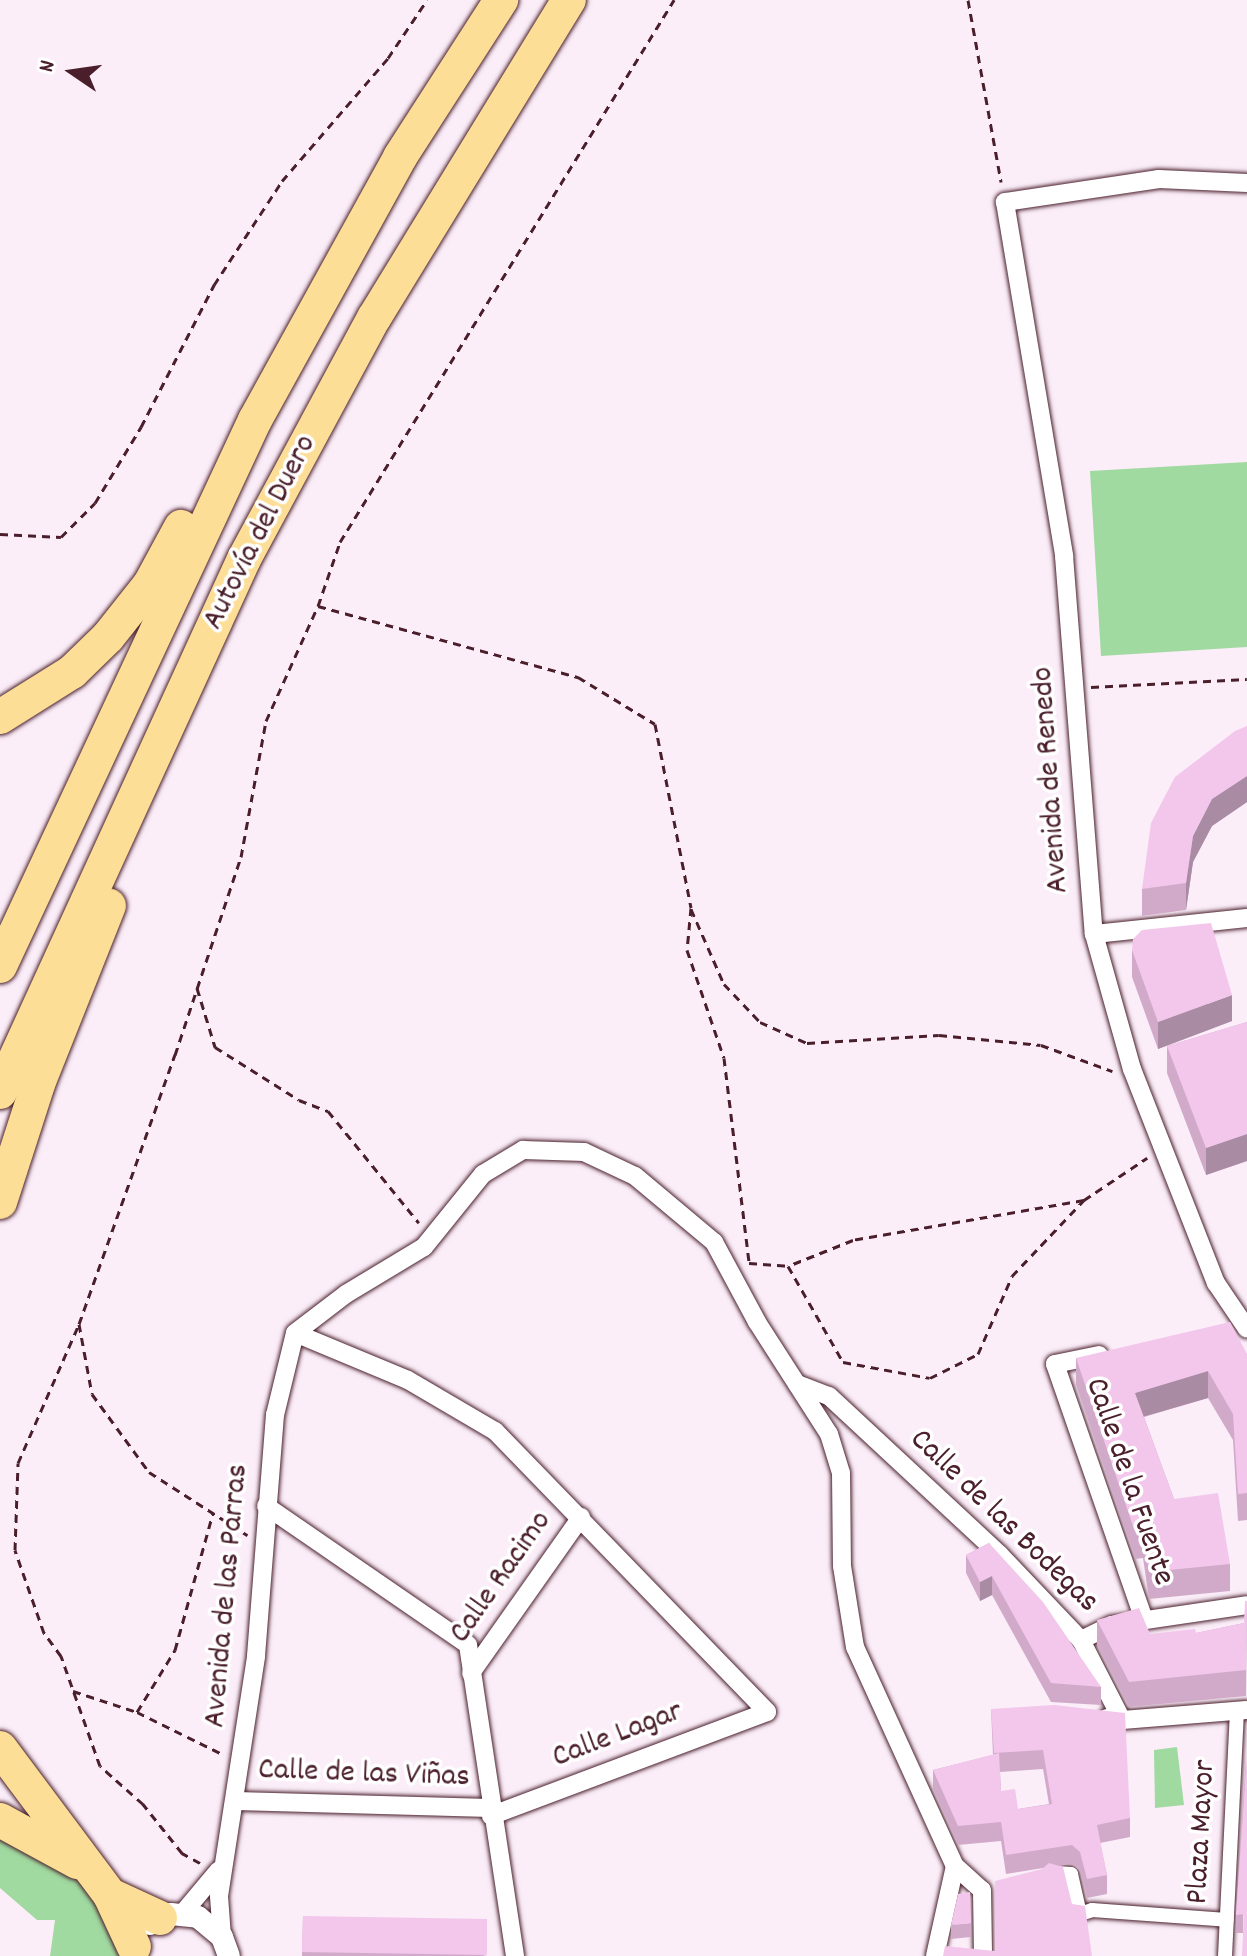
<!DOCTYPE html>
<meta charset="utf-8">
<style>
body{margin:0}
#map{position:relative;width:1247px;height:1956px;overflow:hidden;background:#fbeef9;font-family:Dekko,sans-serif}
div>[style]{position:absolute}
.green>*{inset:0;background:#a0daa0}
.path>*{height:3px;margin-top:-1.5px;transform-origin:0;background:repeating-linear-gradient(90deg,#4a1f2b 0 8px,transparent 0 14px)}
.roads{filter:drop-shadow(0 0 2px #4a1f2b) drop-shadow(0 0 2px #4a1f2b)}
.pedestrian>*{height:14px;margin:-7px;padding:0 7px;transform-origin:7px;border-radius:7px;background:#fff}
.minor>*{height:18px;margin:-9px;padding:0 9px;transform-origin:9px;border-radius:9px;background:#fff}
.tertiary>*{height:22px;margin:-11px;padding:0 11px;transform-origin:11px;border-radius:11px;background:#fff}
.motorway>*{height:34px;margin:-17px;padding:0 17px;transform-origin:17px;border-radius:17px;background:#fcde96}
.wall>*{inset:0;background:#d1aaca}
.shaded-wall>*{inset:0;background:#aa8ba4}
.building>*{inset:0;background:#f3c6eb}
span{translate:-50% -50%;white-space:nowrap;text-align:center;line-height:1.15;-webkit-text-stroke:7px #fff;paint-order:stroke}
.street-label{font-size:32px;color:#4a1f2b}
.north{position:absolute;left:32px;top:32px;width:80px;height:80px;-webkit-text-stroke:6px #fff;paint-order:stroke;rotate:283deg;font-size:22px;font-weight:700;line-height:32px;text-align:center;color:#4a1f2b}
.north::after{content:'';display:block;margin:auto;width:28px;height:36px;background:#4a1f2b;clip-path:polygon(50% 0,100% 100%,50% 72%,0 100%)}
</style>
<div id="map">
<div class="green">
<div style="clip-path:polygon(1247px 462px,1247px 647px,1101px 656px,1090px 471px)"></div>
<div style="clip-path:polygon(1177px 1747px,1184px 1805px,1155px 1808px,1154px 1750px)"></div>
<div style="clip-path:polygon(0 1832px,73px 1877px,96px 1898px,121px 1956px,50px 1956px,55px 1920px,37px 1920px,0 1888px)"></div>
</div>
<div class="path">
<div style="left:968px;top:0;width:185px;rotate:79.7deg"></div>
<div style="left:0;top:534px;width:61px;rotate:2.8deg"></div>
<div style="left:61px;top:537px;width:48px;rotate:-45deg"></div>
<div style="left:95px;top:503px;width:89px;rotate:-58.8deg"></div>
<div style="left:141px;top:427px;width:160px;rotate:-62.8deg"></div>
<div style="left:214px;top:285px;width:124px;rotate:-56.8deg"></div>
<div style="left:282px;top:181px;width:162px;rotate:-49.2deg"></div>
<div style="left:388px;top:58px;width:70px;rotate:-56.1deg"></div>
<div style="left:318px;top:606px;width:270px;rotate:15.3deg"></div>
<div style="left:578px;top:677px;width:90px;rotate:31.4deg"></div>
<div style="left:655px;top:724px;width:187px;rotate:78.9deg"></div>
<div style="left:691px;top:908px;width:42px;rotate:95.4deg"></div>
<div style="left:687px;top:950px;width:114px;rotate:71.1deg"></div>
<div style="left:724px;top:1058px;width:207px;rotate:83deg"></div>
<div style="left:1091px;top:687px;width:156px;rotate:-2.9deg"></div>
<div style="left:691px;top:909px;width:82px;rotate:66.3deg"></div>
<div style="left:724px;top:984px;width:52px;rotate:46.5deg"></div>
<div style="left:760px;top:1022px;width:51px;rotate:24.1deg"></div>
<div style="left:807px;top:1043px;width:132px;rotate:-3.5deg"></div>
<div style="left:939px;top:1035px;width:102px;rotate:5.6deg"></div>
<div style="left:1041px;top:1045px;width:76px;rotate:20.1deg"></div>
<div style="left:197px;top:988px;width:62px;rotate:73deg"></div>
<div style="left:215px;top:1047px;width:99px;rotate:32.2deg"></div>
<div style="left:299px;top:1100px;width:31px;rotate:21deg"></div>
<div style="left:328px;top:1111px;width:144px;rotate:50.9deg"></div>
<div style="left:1084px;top:1200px;width:76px;rotate:-33.7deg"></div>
<div style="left:749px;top:1263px;width:39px;rotate:4deg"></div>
<div style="left:788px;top:1266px;width:111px;rotate:60.2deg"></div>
<div style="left:843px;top:1362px;width:88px;rotate:10.4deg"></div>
<div style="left:930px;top:1378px;width:54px;rotate:-26.6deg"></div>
<div style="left:978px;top:1354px;width:85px;rotate:-66.4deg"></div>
<div style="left:1012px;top:1276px;width:105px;rotate:-46.5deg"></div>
<div style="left:1084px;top:1200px;width:234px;rotate:170.2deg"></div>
<div style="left:853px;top:1240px;width:70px;rotate:158.2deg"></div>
<div style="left:79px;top:1324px;width:71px;rotate:79.5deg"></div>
<div style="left:92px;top:1394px;width:97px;rotate:53.8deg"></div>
<div style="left:149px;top:1472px;width:117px;rotate:32.7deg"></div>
<div style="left:73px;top:1691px;width:67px;rotate:18.2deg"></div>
<div style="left:137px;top:1712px;width:93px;rotate:26.3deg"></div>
<div style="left:137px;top:1712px;width:73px;rotate:-58.5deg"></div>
<div style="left:175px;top:1650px;width:142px;rotate:-74.5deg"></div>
<div style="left:200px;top:1863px;width:21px;rotate:-151deg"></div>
<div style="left:182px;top:1853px;width:63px;rotate:-128.5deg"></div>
<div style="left:143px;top:1804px;width:57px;rotate:-138.5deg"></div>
<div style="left:100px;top:1766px;width:117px;rotate:-109.5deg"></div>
<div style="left:61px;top:1656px;width:29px;rotate:-126deg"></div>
<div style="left:44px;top:1633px;width:88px;rotate:-109.3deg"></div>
<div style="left:15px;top:1550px;width:87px;rotate:-88deg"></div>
<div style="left:18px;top:1463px;width:152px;rotate:-66.3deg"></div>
<div style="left:79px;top:1324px;width:286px;rotate:-70.4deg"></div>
<div style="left:175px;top:1055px;width:209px;rotate:-71.6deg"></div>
<div style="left:241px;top:857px;width:138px;rotate:-79.6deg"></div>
<div style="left:266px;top:721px;width:126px;rotate:-65.7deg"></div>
<div style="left:318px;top:606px;width:68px;rotate:-71deg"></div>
<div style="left:340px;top:542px;width:637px;rotate:-58.36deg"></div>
</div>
<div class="roads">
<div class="pedestrian">
<div style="left:1057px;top:1873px;width:14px;rotate:4deg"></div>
<div style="left:1071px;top:1874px;width:41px;rotate:77.3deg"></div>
<div style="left:1080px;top:1914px;width:13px;rotate:-18deg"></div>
<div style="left:1092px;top:1910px;width:135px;rotate:4.2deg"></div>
<div style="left:1225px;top:1956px;width:245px;rotate:-87.2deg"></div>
</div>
<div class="minor">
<div style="left:1247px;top:183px;width:88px;rotate:-177.4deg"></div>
<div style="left:1159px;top:179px;width:156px;rotate:171.5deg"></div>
<div style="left:1005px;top:202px;width:359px;rotate:80.5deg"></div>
<div style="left:1064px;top:556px;width:379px;rotate:85.5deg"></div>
<div style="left:1094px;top:934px;width:140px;rotate:74.3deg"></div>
<div style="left:1132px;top:1069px;width:230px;rotate:68.6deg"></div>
<div style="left:1216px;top:1283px;width:55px;rotate:56deg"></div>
<div style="left:1094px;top:934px;width:154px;rotate:-6deg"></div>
<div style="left:295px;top:1333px;width:64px;rotate:-37.4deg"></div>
<div style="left:346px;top:1294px;width:91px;rotate:-31.1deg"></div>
<div style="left:424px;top:1247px;width:94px;rotate:-51.1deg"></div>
<div style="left:483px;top:1174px;width:47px;rotate:-31deg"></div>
<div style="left:523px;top:1150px;width:61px;rotate:1.9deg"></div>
<div style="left:584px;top:1152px;width:56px;rotate:25.2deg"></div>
<div style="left:635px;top:1176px;width:103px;rotate:39.9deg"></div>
<div style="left:714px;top:1242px;width:91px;rotate:61.7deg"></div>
<div style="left:757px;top:1322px;width:133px;rotate:57.3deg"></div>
<div style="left:829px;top:1434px;width:41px;rotate:72.9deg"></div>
<div style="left:841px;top:1473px;width:93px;rotate:89.4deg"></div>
<div style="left:842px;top:1566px;width:82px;rotate:80.9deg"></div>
<div style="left:855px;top:1647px;width:241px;rotate:65.5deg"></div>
<div style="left:295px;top:1333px;width:122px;rotate:22.6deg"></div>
<div style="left:408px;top:1380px;width:101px;rotate:30.4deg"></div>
<div style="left:495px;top:1431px;width:391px;rotate:45.9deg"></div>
<div style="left:767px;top:1712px;width:295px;rotate:159.4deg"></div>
<div style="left:1099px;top:1355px;width:45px;rotate:168.4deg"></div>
<div style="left:1055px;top:1364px;width:271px;rotate:70.8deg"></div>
<div style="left:797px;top:1384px;width:34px;rotate:21deg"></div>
<div style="left:829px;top:1396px;width:232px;rotate:42.9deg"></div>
<div style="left:999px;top:1554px;width:119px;rotate:46.4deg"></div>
<div style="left:1081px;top:1640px;width:90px;rotate:62.9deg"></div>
<div style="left:1122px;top:1720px;width:15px;rotate:-172deg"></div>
<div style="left:266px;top:1506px;width:245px;rotate:34.5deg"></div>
<div style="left:468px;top:1645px;width:315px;rotate:81.4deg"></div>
<div style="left:1081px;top:1640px;width:34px;rotate:-26deg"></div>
<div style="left:1112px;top:1625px;width:136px;rotate:-8.4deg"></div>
<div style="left:471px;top:1673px;width:191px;rotate:-54.8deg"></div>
<div style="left:1122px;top:1720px;width:125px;rotate:-4.6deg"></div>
<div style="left:236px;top:1801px;width:254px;rotate:1.6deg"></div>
<div style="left:182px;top:1914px;width:57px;rotate:-49.9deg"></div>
<div style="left:222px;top:1937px;width:41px;rotate:-94.2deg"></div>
<div style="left:219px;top:1896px;width:243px;rotate:-81.2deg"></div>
<div style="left:256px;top:1656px;width:242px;rotate:-85.5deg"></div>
<div style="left:275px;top:1415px;width:84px;rotate:-76.3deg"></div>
<div style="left:935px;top:1956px;width:92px;rotate:-77.5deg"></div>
<div style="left:955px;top:1866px;width:36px;rotate:42deg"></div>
<div style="left:982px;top:1890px;width:66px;rotate:89.1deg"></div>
</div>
<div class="tertiary">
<div style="left:150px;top:1924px;width:23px;rotate:-25deg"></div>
<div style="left:171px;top:1914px;width:27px;rotate:6deg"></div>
<div style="left:198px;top:1917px;width:31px;rotate:40deg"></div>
<div style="left:222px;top:1937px;width:20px;rotate:70deg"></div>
</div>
<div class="motorway">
<div style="left:0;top:717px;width:85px;rotate:-32deg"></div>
<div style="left:72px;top:672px;width:50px;rotate:-44.2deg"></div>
<div style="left:108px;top:637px;width:68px;rotate:-51.6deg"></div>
<div style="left:150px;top:584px;width:65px;rotate:-61.5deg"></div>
<div style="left:0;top:966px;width:603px;rotate:-64.97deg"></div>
<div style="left:255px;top:420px;width:300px;rotate:-61.1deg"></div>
<div style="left:400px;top:157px;width:187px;rotate:-57.2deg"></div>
<div style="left:0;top:1092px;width:586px;rotate:-65.4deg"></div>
<div style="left:244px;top:559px;width:274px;rotate:-61.7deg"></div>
<div style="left:374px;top:318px;width:373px;rotate:-58.5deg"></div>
<div style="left:0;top:1202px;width:124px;rotate:-72.1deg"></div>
<div style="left:38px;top:1084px;width:192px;rotate:-68.3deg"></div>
<div style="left:0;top:1748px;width:184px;rotate:53.2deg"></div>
<div style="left:110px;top:1895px;width:57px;rotate:65.2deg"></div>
<div style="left:0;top:1820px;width:88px;rotate:28.6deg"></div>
<div style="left:110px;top:1895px;width:55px;rotate:24.7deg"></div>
</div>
</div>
<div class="wall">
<div style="clip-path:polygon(1247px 726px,1247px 802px,1212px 826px,1193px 862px,1186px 910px,1142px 916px,1142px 889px)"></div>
<div style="clip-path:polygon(1132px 950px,1232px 1021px,1158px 1049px,1132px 977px)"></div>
<div style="clip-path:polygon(1247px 1022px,1247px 1161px,1206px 1175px,1167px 1073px,1167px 1046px)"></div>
<div style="clip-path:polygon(1247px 1354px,1247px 1520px,1238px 1521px,1233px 1440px,1208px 1398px,1144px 1417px,1174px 1499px,1230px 1564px,1230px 1591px,1149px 1599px,1143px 1558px,1135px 1559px,1076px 1385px,1076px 1358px)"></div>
<div style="clip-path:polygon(989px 1543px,1101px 1687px,1101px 1705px,1051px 1702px,992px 1595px,980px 1601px,966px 1573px,966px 1555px)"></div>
<div style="clip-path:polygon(1247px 1601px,1246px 1696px,1129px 1707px,1097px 1645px,1097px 1620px,1150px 1634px,1196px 1633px,1244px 1623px)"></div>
<div style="clip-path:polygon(evenodd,991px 1709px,1130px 1818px,1130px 1837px,1100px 1843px,1107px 1875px,1107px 1894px,1087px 1898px,1080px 1871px,1072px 1864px,1060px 1866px,995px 1951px,1043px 1868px,1006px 1874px,1001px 1841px,958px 1845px,933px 1789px,933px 1770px,993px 1755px,991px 1709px,1043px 1769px,1049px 1804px,1018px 1809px,1001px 1791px,1000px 1772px,1043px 1769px)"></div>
<div style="clip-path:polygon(1246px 1758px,1243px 1933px,1236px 1933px,1236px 1915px)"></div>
<div style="clip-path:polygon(303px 1916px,487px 1956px,302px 1956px)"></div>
<div style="clip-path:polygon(971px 1923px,971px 1937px,951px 1939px,951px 1925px)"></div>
</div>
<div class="shaded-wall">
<div style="clip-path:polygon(1247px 776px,1247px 802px,1212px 826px,1193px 862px,1186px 910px,1186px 883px,1193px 836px,1212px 799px)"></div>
<div style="clip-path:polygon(1232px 995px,1232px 1021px,1158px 1049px,1158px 1022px)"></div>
<div style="clip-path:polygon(1247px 1134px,1247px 1161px,1206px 1175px,1206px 1148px)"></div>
<div style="clip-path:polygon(1208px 1371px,1208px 1398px,1135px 1419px,1135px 1393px)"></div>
<div style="clip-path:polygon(992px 1576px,992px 1595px,980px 1601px,980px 1582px)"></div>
</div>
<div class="building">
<div style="clip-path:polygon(1247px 726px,1247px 776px,1212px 799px,1193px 836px,1186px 883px,1142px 889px,1151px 823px,1175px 777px,1235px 731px)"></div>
<div style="clip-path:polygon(1211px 923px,1232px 995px,1158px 1022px,1132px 950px,1133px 939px,1142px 930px)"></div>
<div style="clip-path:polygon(1247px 1022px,1247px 1134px,1206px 1148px,1167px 1046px)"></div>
<div style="clip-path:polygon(1230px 1322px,1247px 1354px,1247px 1493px,1238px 1494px,1233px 1414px,1208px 1371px,1135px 1393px,1174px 1499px,1218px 1493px,1230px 1564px,1149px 1572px,1143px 1531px,1135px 1532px,1076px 1358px)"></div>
<div style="clip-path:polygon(989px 1543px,1043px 1602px,1101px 1687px,1051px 1683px,992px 1576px,980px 1582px,966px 1555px)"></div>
<div style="clip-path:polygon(1245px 1601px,1247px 1601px,1246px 1670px,1129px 1682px,1097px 1620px,1139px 1608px,1150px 1634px,1195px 1629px,1196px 1633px,1244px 1623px)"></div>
<div style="clip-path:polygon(1054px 1705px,1125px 1713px,1130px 1818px,1097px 1825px,1107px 1875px,1087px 1879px,1080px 1852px,1072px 1845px,1006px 1855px,1001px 1822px,958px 1826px,933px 1770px,999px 1753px,1001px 1791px,1015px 1789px,1018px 1809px,1052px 1804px,1043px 1750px,994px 1753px,991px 1709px)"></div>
<div style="clip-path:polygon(1247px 1755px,1247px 1956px,1242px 1956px,1244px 1914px,1236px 1915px)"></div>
<div style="clip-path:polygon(1049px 1863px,1063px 1867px,1072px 1904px,1085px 1906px,1092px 1956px,943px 1956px,945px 1946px,995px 1951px,995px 1881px,1042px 1869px)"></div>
<div style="clip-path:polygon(970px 1892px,971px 1923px,951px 1925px,958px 1894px)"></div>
<div style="clip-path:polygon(303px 1916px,487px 1919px,487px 1955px,302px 1952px)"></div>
</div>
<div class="street-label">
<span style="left:261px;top:533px;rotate:-63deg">Autovía del Duero</span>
<span style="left:1052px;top:780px;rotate:-94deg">Avenida de Renedo</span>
<span style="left:1128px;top:1482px;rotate:71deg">Calle de la Fuente</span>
<span style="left:1003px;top:1522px;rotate:44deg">Calle de las Bodegas</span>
<span style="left:502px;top:1578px;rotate:-55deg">Calle Racimo</span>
<span style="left:228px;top:1596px;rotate:-85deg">Avenida de las Parras</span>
<span style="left:618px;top:1736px;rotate:-21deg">Calle Lagar</span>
<span style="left:364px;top:1775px;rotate:2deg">Calle de las Viñas</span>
<span style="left:1203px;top:1832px;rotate:-87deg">Plaza Mayor</span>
</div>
<div class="north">N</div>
</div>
